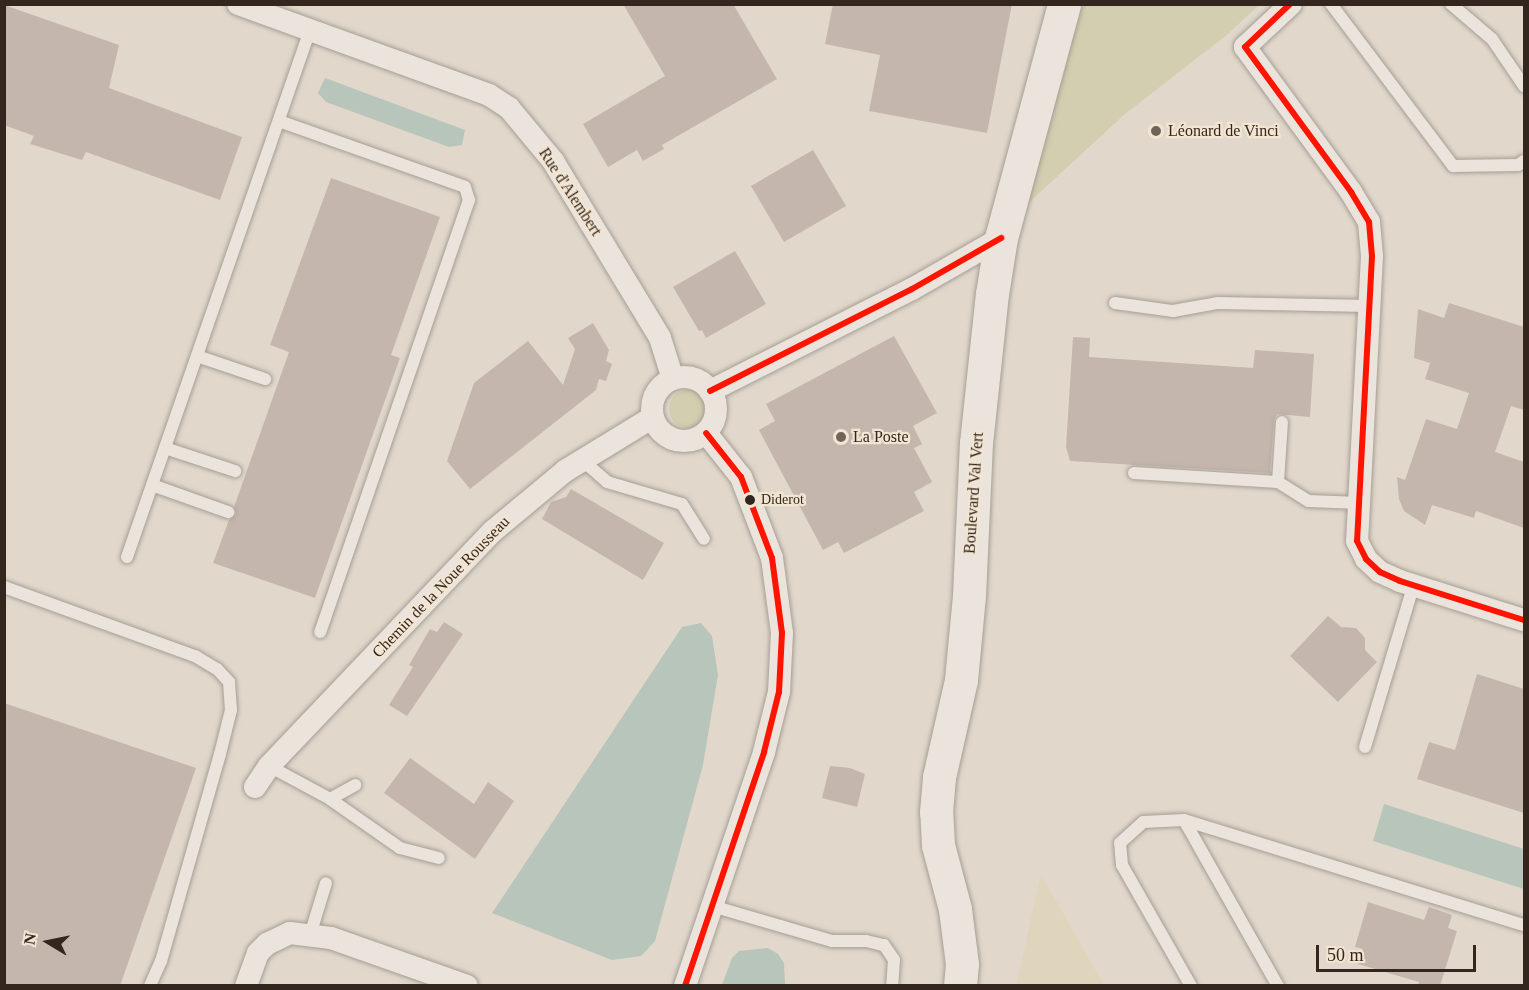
<!DOCTYPE html>
<meta charset="utf-8">
<style>
body{margin:0}
#map{position:relative;width:1529px;height:990px;overflow:hidden;background:#e1d8cb;font-family:Georgia,serif}
div>[style]{position:absolute}
.farmland>*{inset:0;background:#dfd5bd}
.green>*{inset:0;background:#d2ceaf}
.round{border-radius:50%}
.water>*{inset:0;background:#b7c5ba}
.building>*{inset:0;background:#c4b6ac}
.roads{filter:drop-shadow(0 0 2px #a69e95) drop-shadow(0 0 2px #a69e95)}
.lane>*{height:12px;margin:-6px;padding:0 6px;transform-origin:6px;border-radius:6px;background:#eae4dc}
.street>*{height:22px;margin:-11px;padding:0 11px;transform-origin:11px;border-radius:11px;background:#eae4dc}
.street>.ring{margin:-11px;padding:0;box-sizing:content-box;background:none;border:22px solid #eae4dc;border-radius:50%}
.secondary>*{height:33px;margin:-16.5px;padding:0 16.5px;transform-origin:16.5px;border-radius:16.5px;background:#eae4dc}
.bus-1>*{height:6px;margin:-3px;padding:0 3px;transform-origin:3px;border-radius:3px;background:#ff1400}
.dots>*{width:16px;height:16px;translate:-50% -50%;box-sizing:border-box;border:3px solid #f2e5d2;border-radius:50%}
span{translate:-50% -50%;white-space:nowrap;text-align:center;line-height:1.15;-webkit-text-stroke:4.5px #f2e5d2;paint-order:stroke}
.bus-label{font-size:14px;color:#33261e}
.left{translate:0 -50%;text-align:left}
.poi-label{font-size:16px;color:#33261e}
.street-label{font-size:16px;color:#33261e}
.frame{position:absolute;inset:0;border:6px solid #33261e;pointer-events:none}
.north{position:absolute;left:18px;top:912px;width:60px;height:60px;-webkit-text-stroke:4px #f2e5d2;paint-order:stroke;rotate:280deg;font-size:16px;font-weight:700;line-height:24px;text-align:center;color:#33261e}
.north::after{content:'';display:block;margin:auto;width:21px;height:27px;background:#33261e;clip-path:polygon(50% 0,100% 100%,50% 72%,0 100%)}
.scale{position:absolute;left:1316px;top:945px;width:160px;height:27px;box-sizing:border-box;border:3px solid #33261e;border-top:0;padding-left:8px;font-size:18px;line-height:21px;white-space:nowrap;color:#33261e;-webkit-text-stroke:4px #f2e5d2;paint-order:stroke}
</style>
<div id="map">
<div class="farmland">
<div style="clip-path:polygon(1041px 874px,1104px 985px,1016px 985px)"></div>
</div>
<div class="green">
<div style="clip-path:polygon(1078px 5px,1259px 5px,1228px 34px,1125px 114px,1013px 217px)"></div>
<div class="round" style="left:669px;top:390px;width:38px;height:38px"></div>
</div>
<div class="water">
<div style="clip-path:polygon(325px 78px,465px 130px,462px 145px,449px 147px,326px 102px,318px 93px)"></div>
<div style="clip-path:polygon(701px 623px,712px 636px,718px 675px,703px 765px,655px 941px,641px 956px,612px 960px,492px 913px,682px 627px)"></div>
<div style="clip-path:polygon(1384px 804px,1524px 849px,1524px 889px,1373px 841px)"></div>
<div style="clip-path:polygon(768px 948px,778px 954px,784px 963px,785px 985px,722px 985px,732px 958px,739px 951px)"></div>
</div>
<div class="building">
<div style="clip-path:polygon(623px 4px,733px 4px,777px 79px,662px 145px,664px 149px,643px 161px,637px 150px,608px 167px,583px 124px,665px 76px)"></div>
<div style="clip-path:polygon(833px 4px,1012px 4px,987px 133px,869px 111px,880px 55px,825px 44px)"></div>
<div style="clip-path:polygon(4px 5px,119px 45px,109px 88px,242px 137px,220px 200px,86px 152px,82px 160px,30px 144px,34px 136px,4px 125px)"></div>
<div style="clip-path:polygon(813px 150px,846px 206px,784px 242px,751px 186px)"></div>
<div style="clip-path:polygon(331px 178px,440px 217px,391px 355px,400px 358px,315px 598px,213px 563px,229px 520px,236px 514px,234px 507px,289px 352px,270px 345px)"></div>
<div style="clip-path:polygon(735px 251px,766px 304px,706px 338px,702px 330px,699px 331px,673px 287px)"></div>
<div style="clip-path:polygon(1449px 303px,1524px 327px,1524px 410px,1511px 406px,1495px 452px,1524px 462px,1524px 528px,1476px 511px,1474px 518px,1432px 505px,1425px 525px,1404px 511px,1399px 499px,1397px 477px,1405px 480px,1426px 419px,1457px 429px,1469px 393px,1425px 379px,1430px 363px,1414px 358px,1418px 309px,1444px 318px)"></div>
<div style="clip-path:polygon(593px 323px,609px 350px,606px 361px,612px 364px,606px 381px,599px 379px,596px 390px,470px 489px,447px 461px,474px 383px,528px 341px,563px 385px,575px 349px,568px 338px)"></div>
<div style="clip-path:polygon(894px 336px,937px 413px,913px 426px,922px 444px,914px 448px,932px 482px,914px 492px,924px 511px,844px 553px,838px 542px,823px 550px,759px 430px,775px 421px,766px 404px)"></div>
<div style="clip-path:polygon(1073px 337px,1090px 338px,1089px 357px,1253px 368px,1255px 350px,1314px 354px,1310px 417px,1277px 414px,1274px 421px,1270px 473px,1070px 461px,1066px 447px)"></div>
<div style="clip-path:polygon(571px 489px,664px 543px,643px 580px,542px 519px,551px 502px,566px 497px)"></div>
<div style="clip-path:polygon(1328px 616px,1341px 627px,1356px 628px,1365px 638px,1365px 650px,1377px 662px,1338px 702px,1290px 656px)"></div>
<div style="clip-path:polygon(444px 622px,463px 634px,407px 716px,389px 705px,413px 667px,409px 665px,430px 629px,437px 632px)"></div>
<div style="clip-path:polygon(1477px 674px,1524px 689px,1524px 813px,1417px 779px,1429px 742px,1455px 750px)"></div>
<div style="clip-path:polygon(4px 703px,196px 768px,120px 986px,4px 986px)"></div>
<div style="clip-path:polygon(410px 758px,474px 804px,488px 782px,514px 801px,475px 859px,384px 793px)"></div>
<div style="clip-path:polygon(830px 766px,850px 768px,865px 774px,857px 807px,822px 798px)"></div>
<div style="clip-path:polygon(1368px 902px,1424px 920px,1429px 907px,1452px 915px,1448px 928px,1457px 931px,1440px 986px,1418px 986px,1419px 982px,1358px 964px,1363px 949px,1355px 947px)"></div>
</div>
<div class="roads">
<div class="lane">
<div style="left:1331px;top:4px;width:203px;rotate:53deg"></div>
<div style="left:1453px;top:166px;width:65px;rotate:-0.9deg"></div>
<div style="left:1518px;top:165px;width:7px;rotate:-34deg"></div>
<div style="left:1451px;top:4px;width:54px;rotate:40.5deg"></div>
<div style="left:1492px;top:39px;width:57px;rotate:55.8deg"></div>
<div style="left:279px;top:121px;width:197px;rotate:19.5deg"></div>
<div style="left:465px;top:187px;width:14px;rotate:73deg"></div>
<div style="left:469px;top:200px;width:457px;rotate:109deg"></div>
<div style="left:1115px;top:303px;width:59px;rotate:7.9deg"></div>
<div style="left:1173px;top:311px;width:46px;rotate:-10.1deg"></div>
<div style="left:1218px;top:303px;width:151px;rotate:1.1deg"></div>
<div style="left:197px;top:356px;width:72px;rotate:18.7deg"></div>
<div style="left:165px;top:448px;width:74px;rotate:18.2deg"></div>
<div style="left:582px;top:460px;width:33px;rotate:41deg"></div>
<div style="left:607px;top:482px;width:78px;rotate:16.3deg"></div>
<div style="left:682px;top:504px;width:41px;rotate:57.8deg"></div>
<div style="left:1134px;top:473px;width:144px;rotate:3.6deg"></div>
<div style="left:1278px;top:482px;width:36px;rotate:32deg"></div>
<div style="left:1309px;top:501px;width:50px;rotate:2.3deg"></div>
<div style="left:1278px;top:482px;width:60px;rotate:-86.2deg"></div>
<div style="left:152px;top:485px;width:81px;rotate:19.6deg"></div>
<div style="left:127px;top:557px;width:558px;rotate:-70.85deg"></div>
<div style="left:4px;top:587px;width:203px;rotate:19.9deg"></div>
<div style="left:195px;top:656px;width:26px;rotate:31deg"></div>
<div style="left:217px;top:669px;width:18px;rotate:47deg"></div>
<div style="left:229px;top:682px;width:28px;rotate:86deg"></div>
<div style="left:231px;top:710px;width:45px;rotate:104deg"></div>
<div style="left:220px;top:754px;width:215px;rotate:105.9deg"></div>
<div style="left:161px;top:961px;width:27px;rotate:114deg"></div>
<div style="left:1365px;top:747px;width:170px;rotate:-73.3deg"></div>
<div style="left:269px;top:766px;width:69px;rotate:28.4deg"></div>
<div style="left:330px;top:799px;width:85px;rotate:35deg"></div>
<div style="left:400px;top:848px;width:40px;rotate:14.4deg"></div>
<div style="left:330px;top:799px;width:29px;rotate:-29deg"></div>
<div style="left:1184px;top:820px;width:191px;rotate:60.5deg"></div>
<div style="left:712px;top:906px;width:125px;rotate:16.3deg"></div>
<div style="left:832px;top:941px;width:34px"></div>
<div style="left:866px;top:941px;width:18px;rotate:13deg"></div>
<div style="left:884px;top:945px;width:18px;rotate:56deg"></div>
<div style="left:894px;top:960px;width:26px;rotate:94deg"></div>
<div style="left:310px;top:935px;width:54px;rotate:-72.9deg"></div>
<div style="left:1191px;top:986px;width:139px;rotate:-119.7deg"></div>
<div style="left:1122px;top:865px;width:22px;rotate:-95deg"></div>
<div style="left:1120px;top:843px;width:31px;rotate:-42deg"></div>
<div style="left:1143px;top:822px;width:41px;rotate:-2.8deg"></div>
<div style="left:1184px;top:820px;width:356px;rotate:17.2deg"></div>
</div>
<div class="street">
<div style="left:238px;top:4px;width:267px;rotate:19.9deg"></div>
<div style="left:489px;top:95px;width:24px;rotate:33deg"></div>
<div style="left:509px;top:108px;width:69px;rotate:50.3deg"></div>
<div style="left:553px;top:161px;width:207px;rotate:58.8deg"></div>
<div style="left:660px;top:338px;width:43px;rotate:72.4deg"></div>
<div style="left:1291px;top:4px;width:63px;rotate:136.9deg"></div>
<div style="left:1245px;top:47px;width:180px;rotate:53.8deg"></div>
<div style="left:1351px;top:192px;width:35px;rotate:59deg"></div>
<div style="left:1369px;top:222px;width:34px;rotate:85deg"></div>
<div style="left:1372px;top:256px;width:285px;rotate:93deg"></div>
<div style="left:1357px;top:541px;width:20px;rotate:63deg"></div>
<div style="left:1366px;top:559px;width:19px;rotate:43deg"></div>
<div style="left:1380px;top:572px;width:22px;rotate:24deg"></div>
<div style="left:1400px;top:581px;width:130px;rotate:17.5deg"></div>
<div class="ring" style="left:652px;top:377px;width:42px;height:42px"></div>
<div style="left:710px;top:391px;width:226px;rotate:-26.8deg"></div>
<div style="left:912px;top:289px;width:103px;rotate:-29.8deg"></div>
<div style="left:255px;top:787px;width:25px;rotate:-56deg"></div>
<div style="left:269px;top:766px;width:325px;rotate:-46.4deg"></div>
<div style="left:493px;top:531px;width:94px;rotate:-39.8deg"></div>
<div style="left:565px;top:471px;width:103px;rotate:-31.5deg"></div>
<div style="left:246px;top:986px;width:35px;rotate:-70deg"></div>
<div style="left:258px;top:953px;width:13px;rotate:-45deg"></div>
<div style="left:267px;top:944px;width:25px;rotate:-26deg"></div>
<div style="left:290px;top:933px;width:41px;rotate:7deg"></div>
<div style="left:331px;top:938px;width:144px;rotate:19.4deg"></div>
<div style="left:685px;top:986px;width:247px;rotate:-71.3deg"></div>
<div style="left:764px;top:752px;width:62px;rotate:-76deg"></div>
<div style="left:779px;top:692px;width:59px;rotate:-87.1deg"></div>
<div style="left:782px;top:633px;width:76px;rotate:-97.6deg"></div>
<div style="left:772px;top:558px;width:87px;rotate:-110.9deg"></div>
<div style="left:741px;top:477px;width:56px;rotate:-128.5deg"></div>
</div>
<div class="secondary">
<div style="left:960px;top:986px;width:22px;rotate:-85deg"></div>
<div style="left:962px;top:964px;width:55px;rotate:-97.3deg"></div>
<div style="left:955px;top:909px;width:66px;rotate:-104.9deg"></div>
<div style="left:938px;top:845px;width:33px;rotate:-93deg"></div>
<div style="left:936px;top:812px;width:35px;rotate:-85deg"></div>
<div style="left:939px;top:777px;width:99px;rotate:-77.2deg"></div>
<div style="left:961px;top:680px;width:84px;rotate:-84.6deg"></div>
<div style="left:969px;top:596px;width:153px;rotate:-87.4deg"></div>
<div style="left:976px;top:443px;width:150px;rotate:-83.9deg"></div>
<div style="left:992px;top:294px;width:57px;rotate:-80.9deg"></div>
<div style="left:1001px;top:238px;width:242px;rotate:-74.9deg"></div>
</div>
</div>
<div class="bus-1">
<div style="left:1290px;top:4px;width:62px;rotate:136.3deg"></div>
<div style="left:1245px;top:47px;width:180px;rotate:53.8deg"></div>
<div style="left:1351px;top:192px;width:35px;rotate:59deg"></div>
<div style="left:1369px;top:222px;width:34px;rotate:85deg"></div>
<div style="left:1372px;top:256px;width:285px;rotate:93deg"></div>
<div style="left:1357px;top:541px;width:20px;rotate:63deg"></div>
<div style="left:1366px;top:559px;width:19px;rotate:43deg"></div>
<div style="left:1380px;top:572px;width:22px;rotate:24deg"></div>
<div style="left:1400px;top:581px;width:130px;rotate:17.5deg"></div>
<div style="left:710px;top:391px;width:226px;rotate:-26.8deg"></div>
<div style="left:912px;top:289px;width:103px;rotate:-29.8deg"></div>
<div style="left:685px;top:986px;width:247px;rotate:-71.3deg"></div>
<div style="left:764px;top:752px;width:62px;rotate:-76deg"></div>
<div style="left:779px;top:692px;width:59px;rotate:-87.1deg"></div>
<div style="left:782px;top:633px;width:76px;rotate:-97.6deg"></div>
<div style="left:772px;top:558px;width:87px;rotate:-110.9deg"></div>
<div style="left:741px;top:477px;width:56px;rotate:-128.5deg"></div>
</div>
<div class="dots">
<div style="left:1156px;top:131px;background:#70645b"></div>
<div style="left:841px;top:437px;background:#70645b"></div>
<div style="left:750px;top:500px;background:#33261e"></div>
</div>
<div class="bus-label">
<span class="left" style="left:761px;top:500px">Diderot</span>
</div>
<div class="poi-label">
<span class="left" style="left:1168px;top:131px">Léonard de Vinci</span>
<span class="left" style="left:853px;top:437px">La Poste</span>
</div>
<div class="street-label">
<span style="left:570px;top:192px;rotate:57deg">Rue d'Alembert</span>
<span style="left:974px;top:493px;rotate:-86deg">Boulevard Val Vert</span>
<span style="left:441px;top:587px;rotate:-46deg">Chemin de la Noue Rousseau</span>
</div>
<div class="frame"></div>
<div class="north">N</div>
<div class="scale">50 m</div>
</div>
